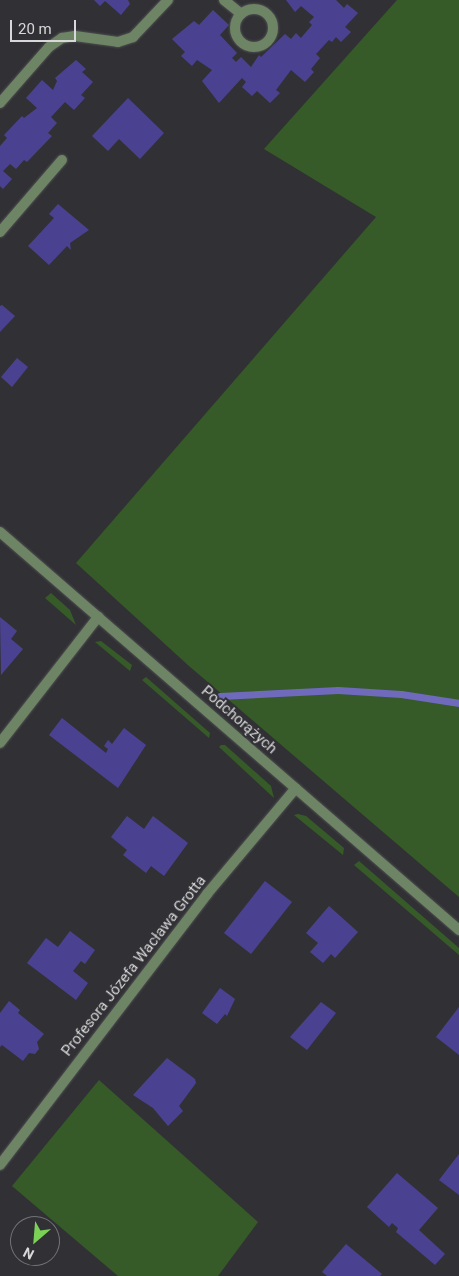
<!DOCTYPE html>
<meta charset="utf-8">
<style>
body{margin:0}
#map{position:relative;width:459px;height:1276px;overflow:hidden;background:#313135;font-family:Roboto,sans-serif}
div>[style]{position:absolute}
.green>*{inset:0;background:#365b28}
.stream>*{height:7px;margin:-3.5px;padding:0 3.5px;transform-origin:3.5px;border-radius:3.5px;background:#6f6abc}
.building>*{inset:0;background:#4a4290}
.roads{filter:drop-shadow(0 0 1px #4f4f53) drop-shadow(0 0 1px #4f4f53)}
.service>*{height:10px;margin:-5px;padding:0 5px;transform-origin:5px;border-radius:5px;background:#6d8564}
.service>.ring{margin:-5px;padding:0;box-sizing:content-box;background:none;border:10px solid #6d8564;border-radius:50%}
.minor>*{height:10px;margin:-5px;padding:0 5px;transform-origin:5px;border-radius:5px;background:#6d8564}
.tertiary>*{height:10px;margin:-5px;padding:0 5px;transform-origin:5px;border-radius:5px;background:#6d8564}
span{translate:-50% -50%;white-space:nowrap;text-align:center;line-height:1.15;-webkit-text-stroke:4px #313135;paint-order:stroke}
.street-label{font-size:15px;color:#d8d8da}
.north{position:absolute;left:10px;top:1216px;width:50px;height:50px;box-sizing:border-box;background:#313135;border:1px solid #747477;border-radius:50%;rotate:207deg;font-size:14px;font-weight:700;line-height:20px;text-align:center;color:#d8d8da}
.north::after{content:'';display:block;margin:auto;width:18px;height:22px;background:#7ad156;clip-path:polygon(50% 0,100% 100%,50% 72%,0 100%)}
.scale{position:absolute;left:10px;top:20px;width:66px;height:22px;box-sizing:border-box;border:2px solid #d8d8da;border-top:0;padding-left:6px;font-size:15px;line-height:18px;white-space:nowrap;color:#d8d8da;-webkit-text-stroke:4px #313135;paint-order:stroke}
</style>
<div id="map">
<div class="green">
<div style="clip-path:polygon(397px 0,459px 0,459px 897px,189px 666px,76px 563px,376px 217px,264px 149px)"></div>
<div style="clip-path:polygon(51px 593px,70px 610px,76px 625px,45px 598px)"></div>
<div style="clip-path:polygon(101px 641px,132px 665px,130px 671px,95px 642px)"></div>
<div style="clip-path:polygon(146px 677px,210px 733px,209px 738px,142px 680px)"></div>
<div style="clip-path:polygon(221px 745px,225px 745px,271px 786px,274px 798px,219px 747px)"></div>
<div style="clip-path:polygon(298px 814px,306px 816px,344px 848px,343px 855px,294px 815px)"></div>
<div style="clip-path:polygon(359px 861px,459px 948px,459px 955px,354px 865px)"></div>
<div style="clip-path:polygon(99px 1080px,258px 1222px,218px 1276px,118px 1276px,12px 1186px)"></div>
</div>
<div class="stream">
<div style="left:220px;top:696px;width:118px;rotate:-2.9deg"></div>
<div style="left:338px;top:690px;width:63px;rotate:3.6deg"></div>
<div style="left:401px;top:694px;width:59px;rotate:8.8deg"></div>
</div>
<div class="building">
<div style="clip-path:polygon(94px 0,128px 0,130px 4px,121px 15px,105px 1px,100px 6px)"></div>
<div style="clip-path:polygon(286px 0,336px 0,344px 8px,347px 4px,358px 13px,345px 27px,351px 32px,341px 42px,336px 37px,332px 42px,329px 40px,316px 54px,320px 58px,311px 69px,314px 72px,305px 82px,291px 70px,276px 90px,280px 93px,270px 103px,257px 91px,252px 96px,242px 87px,246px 82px,242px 78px,219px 103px,202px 81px,212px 70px,197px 60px,192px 66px,181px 56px,185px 52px,172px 39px,194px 21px,199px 25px,213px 10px,229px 25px,220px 35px,237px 53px,232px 58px,236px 62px,241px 57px,251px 67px,259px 55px,261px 57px,285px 34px,291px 39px,296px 33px,301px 38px,312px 25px,309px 22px,314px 17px,301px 6px,295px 12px)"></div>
<div style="clip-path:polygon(76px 60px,86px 69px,82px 72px,93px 82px,81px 95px,85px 98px,74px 110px,65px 102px,51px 117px,57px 123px,48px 133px,52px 136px,27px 162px,24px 160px,16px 169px,10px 164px,3px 171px,12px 179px,3px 189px,0 186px,0 146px,7px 138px,4px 135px,22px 116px,24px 118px,37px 108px,26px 98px,42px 80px,53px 90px,57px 81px,55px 78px)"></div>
<div style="clip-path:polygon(128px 98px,164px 133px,140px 159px,119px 139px,108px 151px,92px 136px)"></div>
<div style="clip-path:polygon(58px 204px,89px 230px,70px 243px,71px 250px,67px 246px,49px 265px,28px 246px,54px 218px,49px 214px)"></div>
<div style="clip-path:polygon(2px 305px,15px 316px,0 332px,0 306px)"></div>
<div style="clip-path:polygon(17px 358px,28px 367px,12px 387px,1px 377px)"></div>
<div style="clip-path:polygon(0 617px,17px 631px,11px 639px,23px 649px,1px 675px)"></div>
<div style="clip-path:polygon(62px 718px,106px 753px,108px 749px,104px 746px,108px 740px,112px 744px,124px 728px,146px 745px,118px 788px,49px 735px)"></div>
<div style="clip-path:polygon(127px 816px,144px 829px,153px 816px,188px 843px,164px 876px,151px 866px,146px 873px,123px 855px,127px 850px,111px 837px)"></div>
<div style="clip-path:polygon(265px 881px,292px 902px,251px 954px,224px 933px)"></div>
<div style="clip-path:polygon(329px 906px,358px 932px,335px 958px,331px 954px,323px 963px,310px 952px,318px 943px,306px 933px)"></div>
<div style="clip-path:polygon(70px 931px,95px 950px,85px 964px,81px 961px,73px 971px,88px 983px,76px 1000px,27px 963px,46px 938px,58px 947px)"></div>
<div style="clip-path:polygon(220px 988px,235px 999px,227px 1016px,225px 1014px,217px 1024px,202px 1013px)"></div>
<div style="clip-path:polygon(9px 1001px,20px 1010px,18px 1013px,44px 1034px,37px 1042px,39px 1049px,35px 1054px,29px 1053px,23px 1061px,2px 1045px,0 1047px,0 1013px)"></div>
<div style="clip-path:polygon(321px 1002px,336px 1013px,307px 1050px,290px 1037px)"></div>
<div style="clip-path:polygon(459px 1007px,459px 1055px,436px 1037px)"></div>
<div style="clip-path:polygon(167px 1058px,195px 1079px,196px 1083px,179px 1106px,183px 1111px,168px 1126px,153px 1108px,133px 1095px)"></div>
<div style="clip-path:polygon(459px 1154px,459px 1195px,439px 1180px)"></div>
<div style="clip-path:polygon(397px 1173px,438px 1208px,419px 1230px,445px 1254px,435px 1265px,396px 1232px,398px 1228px,392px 1223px,389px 1227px,367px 1207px)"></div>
<div style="clip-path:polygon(346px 1244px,382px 1274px,380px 1276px,327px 1276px,322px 1272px)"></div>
</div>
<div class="roads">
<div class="service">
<div style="left:224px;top:0;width:22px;rotate:39deg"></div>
<div class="ring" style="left:235px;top:9px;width:28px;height:28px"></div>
<div style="left:0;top:232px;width:95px;rotate:-49.3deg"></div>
</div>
<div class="minor">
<div style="left:0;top:103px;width:74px;rotate:-48.8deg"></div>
<div style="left:49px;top:47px;width:16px;rotate:-35deg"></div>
<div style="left:62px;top:38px;width:13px;rotate:-9deg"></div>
<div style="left:75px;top:36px;width:43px;rotate:7.9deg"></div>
<div style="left:118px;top:42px;width:16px;rotate:-18deg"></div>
<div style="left:133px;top:37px;width:51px;rotate:-46.6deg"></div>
<div style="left:0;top:743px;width:160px;rotate:-52.1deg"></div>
<div style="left:0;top:1165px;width:341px;rotate:-52.6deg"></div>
<div style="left:207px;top:894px;width:138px;rotate:-50deg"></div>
</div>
<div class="tertiary">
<div style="left:0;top:532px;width:608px;rotate:40.93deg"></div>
</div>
</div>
<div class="street-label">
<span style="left:239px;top:720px;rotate:41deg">Podchorążych</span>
<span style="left:134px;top:966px;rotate:-52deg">Profesora Józefa Wacława Grotta</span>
</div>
<div class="north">N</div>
<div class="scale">20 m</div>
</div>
